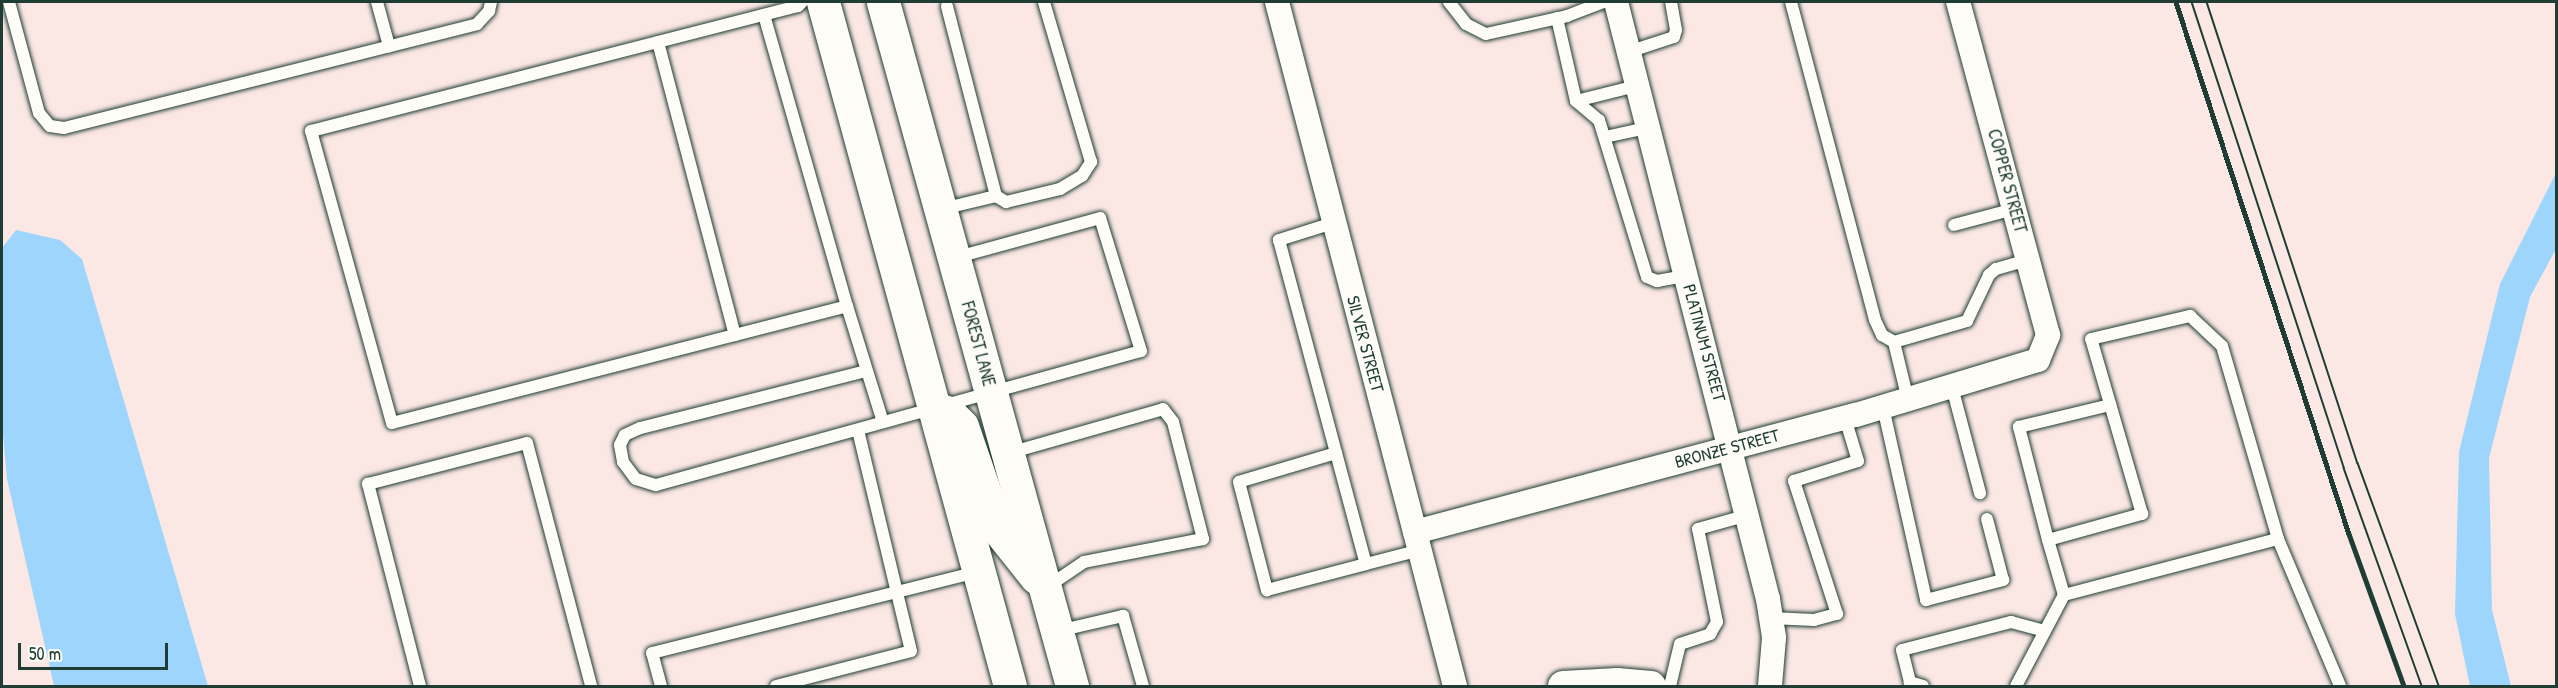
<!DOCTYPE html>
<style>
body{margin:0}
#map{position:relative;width:2558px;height:688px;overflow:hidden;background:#fbe8e4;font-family:"Patrick Hand",sans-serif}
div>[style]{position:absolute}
.water>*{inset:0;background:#9ed5fd}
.roads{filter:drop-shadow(0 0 2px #1f3d34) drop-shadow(0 0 2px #1f3d34)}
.service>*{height:12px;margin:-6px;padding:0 6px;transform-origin:6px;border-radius:6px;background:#fdfcf7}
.minor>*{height:24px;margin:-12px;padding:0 12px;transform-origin:12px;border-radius:12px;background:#fdfcf7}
.tertiary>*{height:30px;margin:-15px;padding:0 15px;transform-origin:15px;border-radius:15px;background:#fdfcf7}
.secondary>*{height:33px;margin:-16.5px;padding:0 16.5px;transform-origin:16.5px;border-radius:16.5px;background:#fdfcf7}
.tram>*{height:1.5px;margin:-0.75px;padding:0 0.75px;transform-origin:0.75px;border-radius:0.75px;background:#1f3d34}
.rail>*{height:4.5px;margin:-2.25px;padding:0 2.25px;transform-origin:2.25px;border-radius:2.25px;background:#1f3d34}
span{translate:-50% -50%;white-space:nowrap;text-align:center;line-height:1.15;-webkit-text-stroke:4.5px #fdfcf7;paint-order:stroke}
.street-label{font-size:18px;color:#1f3d34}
.frame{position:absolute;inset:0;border:3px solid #1f3d34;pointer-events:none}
.scale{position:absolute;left:18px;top:643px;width:150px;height:27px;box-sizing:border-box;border:3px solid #1f3d34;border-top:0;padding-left:8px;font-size:18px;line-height:21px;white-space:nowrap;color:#1f3d34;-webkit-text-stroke:4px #fdfcf7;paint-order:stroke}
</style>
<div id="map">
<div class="water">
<div style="clip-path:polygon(2556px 173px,2556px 249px,2530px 297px,2489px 458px,2492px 610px,2511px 686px,2470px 686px,2455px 614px,2459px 452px,2500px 284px)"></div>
<div style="clip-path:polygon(16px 230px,60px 240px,82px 259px,208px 686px,54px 686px,7px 479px,2px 422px,2px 248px)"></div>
</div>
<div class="roads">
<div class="service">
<div style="left:9px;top:2px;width:115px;rotate:74.9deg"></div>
<div style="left:39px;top:113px;width:17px;rotate:50deg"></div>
<div style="left:50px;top:126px;width:14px;rotate:8deg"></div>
<div style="left:64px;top:128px;width:426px;rotate:-14.1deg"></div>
<div style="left:477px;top:24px;width:18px;rotate:-47deg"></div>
<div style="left:489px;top:11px;width:9px;rotate:-77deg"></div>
<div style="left:377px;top:2px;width:46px;rotate:74.7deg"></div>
<div style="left:802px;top:2px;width:6px;rotate:135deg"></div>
<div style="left:798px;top:6px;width:503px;rotate:165.6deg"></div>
<div style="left:311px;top:131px;width:303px;rotate:74.5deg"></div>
<div style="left:392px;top:423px;width:470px;rotate:-14.4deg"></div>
<div style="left:847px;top:306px;width:121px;rotate:72.8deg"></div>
<div style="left:1449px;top:2px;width:28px;rotate:52deg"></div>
<div style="left:1466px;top:24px;width:22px;rotate:27deg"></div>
<div style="left:1486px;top:34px;width:83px;rotate:-12.5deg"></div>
<div style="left:1567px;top:16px;width:40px;rotate:-21deg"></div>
<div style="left:1791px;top:2px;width:329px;rotate:75.2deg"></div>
<div style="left:1875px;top:320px;width:17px;rotate:65deg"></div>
<div style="left:1882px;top:335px;width:14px;rotate:30deg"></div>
<div style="left:764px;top:15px;width:303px;rotate:74.1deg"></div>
<div style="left:1557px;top:18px;width:85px;rotate:77.1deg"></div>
<div style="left:1576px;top:101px;width:62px;rotate:-14deg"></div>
<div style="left:658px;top:42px;width:303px;rotate:75.3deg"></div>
<div style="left:1628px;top:52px;width:48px;rotate:-18.1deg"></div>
<div style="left:1674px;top:37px;width:7px;rotate:-74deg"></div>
<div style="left:1676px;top:30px;width:28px;rotate:-100deg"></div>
<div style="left:1576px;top:101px;width:30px;rotate:40deg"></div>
<div style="left:1599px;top:120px;width:164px;rotate:73deg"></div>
<div style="left:1647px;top:277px;width:11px;rotate:22deg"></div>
<div style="left:1657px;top:281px;width:29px;rotate:-10deg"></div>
<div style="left:1605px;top:137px;width:43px;rotate:-12.1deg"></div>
<div style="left:996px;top:196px;width:12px;rotate:31deg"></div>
<div style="left:1006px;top:202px;width:56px;rotate:-13.5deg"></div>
<div style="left:1060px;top:189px;width:26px;rotate:-31deg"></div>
<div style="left:1082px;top:176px;width:17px;rotate:-57deg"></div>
<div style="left:1091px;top:162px;width:167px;rotate:-106.4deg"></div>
<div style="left:942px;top:209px;width:56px;rotate:-13.5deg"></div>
<div style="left:996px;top:196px;width:196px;rotate:-104.5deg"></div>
<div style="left:1333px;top:223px;width:57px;rotate:162.5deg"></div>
<div style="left:1279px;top:240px;width:335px;rotate:75deg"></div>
<div style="left:1366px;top:564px;width:56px;rotate:-14.5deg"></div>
<div style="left:1954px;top:225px;width:62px;rotate:-14.9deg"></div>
<div style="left:866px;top:371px;width:233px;rotate:165.8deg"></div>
<div style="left:640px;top:428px;width:17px;rotate:155deg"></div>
<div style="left:625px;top:435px;width:11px;rotate:117deg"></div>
<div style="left:620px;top:445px;width:17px;rotate:80deg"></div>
<div style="left:623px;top:462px;width:21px;rotate:53deg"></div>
<div style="left:636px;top:479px;width:21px;rotate:17deg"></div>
<div style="left:656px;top:485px;width:503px;rotate:-15.44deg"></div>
<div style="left:1141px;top:351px;width:139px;rotate:-107.1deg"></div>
<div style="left:1100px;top:218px;width:151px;rotate:164.7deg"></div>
<div style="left:1952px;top:387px;width:110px;rotate:75.2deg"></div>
<div style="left:1908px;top:400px;width:60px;rotate:-103.6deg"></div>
<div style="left:1894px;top:342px;width:76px;rotate:-16deg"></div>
<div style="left:1967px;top:321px;width:51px;rotate:-64.4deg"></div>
<div style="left:1989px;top:275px;width:9px;rotate:-41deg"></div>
<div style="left:1996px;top:269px;width:33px;rotate:-16deg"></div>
<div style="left:1883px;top:407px;width:198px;rotate:77.4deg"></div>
<div style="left:1926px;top:600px;width:80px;rotate:-14.6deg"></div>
<div style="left:2003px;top:580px;width:63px;rotate:-104.7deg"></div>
<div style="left:1009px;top:453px;width:160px;rotate:-15.9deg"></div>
<div style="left:1163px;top:409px;width:16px;rotate:52deg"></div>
<div style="left:1173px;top:422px;width:121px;rotate:75.6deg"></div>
<div style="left:1203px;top:539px;width:121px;rotate:169.1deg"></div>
<div style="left:1084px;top:562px;width:45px;rotate:146deg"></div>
<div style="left:1336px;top:453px;width:101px;rotate:163.4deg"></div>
<div style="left:1239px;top:482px;width:112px;rotate:75.5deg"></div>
<div style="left:1267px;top:590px;width:102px;rotate:-14.7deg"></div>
<div style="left:2048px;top:540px;width:117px;rotate:-104.4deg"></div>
<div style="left:2019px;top:427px;width:94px;rotate:-13.6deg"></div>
<div style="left:2064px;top:595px;width:57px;rotate:-106.2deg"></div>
<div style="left:2048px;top:540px;width:98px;rotate:-15.5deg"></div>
<div style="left:2142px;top:514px;width:182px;rotate:-106.2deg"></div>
<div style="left:2091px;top:339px;width:102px;rotate:-13.1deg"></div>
<div style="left:2190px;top:316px;width:44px;rotate:43.2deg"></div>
<div style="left:2222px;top:346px;width:201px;rotate:73.8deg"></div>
<div style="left:1771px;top:618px;width:43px;rotate:2.7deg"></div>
<div style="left:1814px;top:620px;width:24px;rotate:-15deg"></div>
<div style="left:1837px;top:614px;width:140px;rotate:-107.9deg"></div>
<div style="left:1794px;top:481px;width:67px;rotate:-17.4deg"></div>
<div style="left:1858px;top:461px;width:45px;rotate:-106.8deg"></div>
<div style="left:1058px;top:631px;width:67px;rotate:-13deg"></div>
<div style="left:1123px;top:616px;width:73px;rotate:74.1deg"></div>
<div style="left:420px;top:686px;width:209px;rotate:-104.4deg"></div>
<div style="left:368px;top:484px;width:164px;rotate:-14.5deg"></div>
<div style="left:527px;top:443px;width:251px;rotate:75.2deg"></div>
<div style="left:661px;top:686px;width:34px;rotate:-105deg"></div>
<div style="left:652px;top:653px;width:335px;rotate:-14deg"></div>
<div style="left:776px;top:686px;width:139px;rotate:-14.5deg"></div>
<div style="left:911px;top:651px;width:226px;rotate:-103.5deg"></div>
<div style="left:1670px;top:686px;width:43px;rotate:-76.6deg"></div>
<div style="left:1680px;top:644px;width:32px;rotate:-18deg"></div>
<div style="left:1710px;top:634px;width:14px;rotate:-60deg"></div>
<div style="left:1717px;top:622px;width:95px;rotate:-101.5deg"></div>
<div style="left:1698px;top:529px;width:52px;rotate:-15.6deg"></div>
<div style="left:1923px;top:686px;width:14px;rotate:-163deg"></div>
<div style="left:1910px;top:682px;width:33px;rotate:-104deg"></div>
<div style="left:1902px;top:650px;width:113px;rotate:-14.4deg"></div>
<div style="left:2011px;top:622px;width:35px;rotate:15deg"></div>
<div style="left:2016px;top:686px;width:103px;rotate:-62.2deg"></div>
<div style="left:2064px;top:595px;width:221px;rotate:-14.7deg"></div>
<div style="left:2278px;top:539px;width:160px;rotate:67.1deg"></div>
</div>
<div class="minor">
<div style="left:1277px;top:2px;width:707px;rotate:75.41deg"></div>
<div style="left:1616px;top:2px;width:616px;rotate:75.72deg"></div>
<div style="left:1768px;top:599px;width:39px;rotate:81deg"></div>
<div style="left:1774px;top:638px;width:48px;rotate:94.8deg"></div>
<div style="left:1415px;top:532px;width:456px;rotate:-14.9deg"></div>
<div style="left:1856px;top:415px;width:190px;rotate:-16.8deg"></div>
<div style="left:2038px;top:360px;width:27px;rotate:-68deg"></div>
<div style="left:2048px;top:335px;width:345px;rotate:-105.1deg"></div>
</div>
<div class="tertiary">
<div style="left:1563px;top:686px;width:54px;rotate:-3.2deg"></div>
<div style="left:1617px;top:683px;width:34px;rotate:5deg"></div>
</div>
<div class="secondary">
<div style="left:823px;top:2px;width:709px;rotate:74.71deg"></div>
<div style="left:883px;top:2px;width:710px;rotate:74.55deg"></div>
<div style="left:934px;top:408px;width:16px;rotate:18deg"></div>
<div style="left:949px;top:413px;width:18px;rotate:45deg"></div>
<div style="left:962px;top:426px;width:108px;rotate:71.1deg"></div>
<div style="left:997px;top:528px;width:63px;rotate:51.5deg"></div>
</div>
</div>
<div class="tram">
<div style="left:2192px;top:2px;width:490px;rotate:71.9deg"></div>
<div style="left:2344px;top:468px;width:232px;rotate:70.3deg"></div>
<div style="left:2207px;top:2px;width:485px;rotate:71.9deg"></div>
<div style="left:2358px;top:463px;width:237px;rotate:70deg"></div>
</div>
<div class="rail">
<div style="left:2176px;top:2px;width:559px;rotate:71.99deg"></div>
<div style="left:2349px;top:534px;width:162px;rotate:70.1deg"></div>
</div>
<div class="street-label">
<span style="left:2007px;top:181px;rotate:75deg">COPPER STREET</span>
<span style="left:1704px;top:343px;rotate:75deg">PLATINUM STREET</span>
<span style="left:978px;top:344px;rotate:75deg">FOREST LANE</span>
<span style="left:1365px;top:344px;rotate:75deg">SILVER STREET</span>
<span style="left:1727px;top:449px;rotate:-15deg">BRONZE STREET</span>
</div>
<div class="frame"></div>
<div class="scale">50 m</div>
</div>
